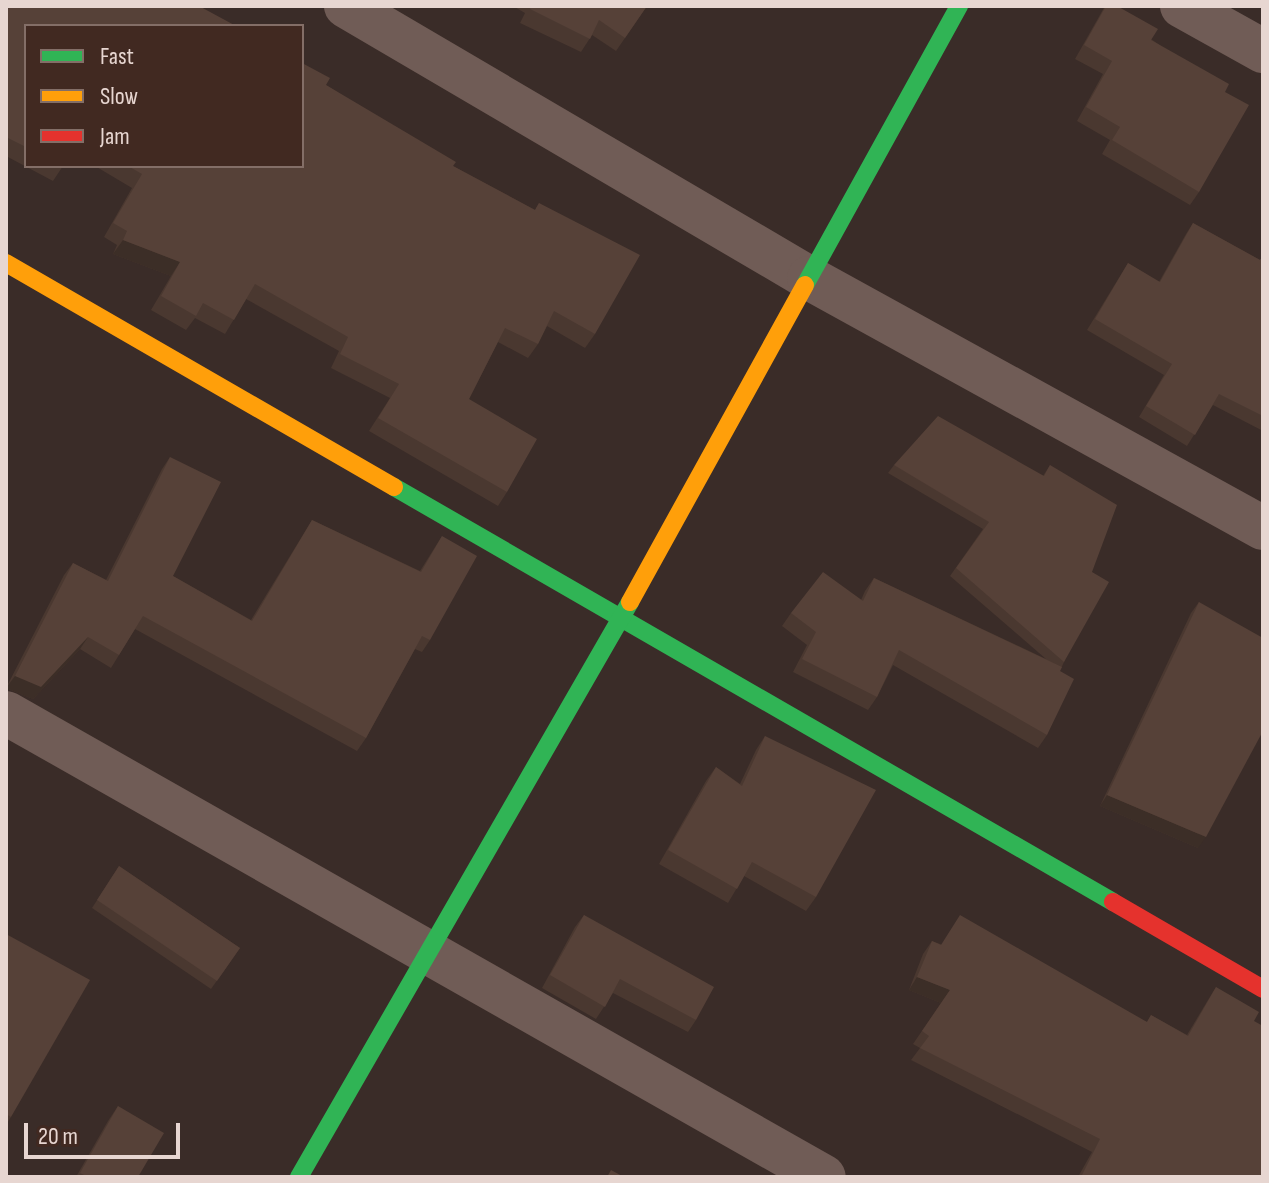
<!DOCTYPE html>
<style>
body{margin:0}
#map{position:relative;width:1269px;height:1183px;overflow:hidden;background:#3a2c28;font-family:"Sofia Sans Condensed",sans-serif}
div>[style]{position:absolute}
.street>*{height:44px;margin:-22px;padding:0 22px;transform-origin:22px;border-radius:22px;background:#705c56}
.fast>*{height:18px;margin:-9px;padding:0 9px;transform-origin:9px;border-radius:9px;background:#30b455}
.slow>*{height:18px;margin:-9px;padding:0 9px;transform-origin:9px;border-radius:9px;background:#ff9f0a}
.jam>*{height:18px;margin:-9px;padding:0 9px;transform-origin:9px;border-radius:9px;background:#e5322d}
.wall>*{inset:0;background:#4a3830}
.shaded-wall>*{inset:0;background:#3c2e27}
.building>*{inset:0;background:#564138}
span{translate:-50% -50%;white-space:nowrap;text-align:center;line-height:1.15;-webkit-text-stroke:6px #412921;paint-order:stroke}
.frame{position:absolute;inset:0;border:8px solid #e7d6d1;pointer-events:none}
.legend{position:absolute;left:24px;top:24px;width:280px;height:144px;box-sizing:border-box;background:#412921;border:2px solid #836e67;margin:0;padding:10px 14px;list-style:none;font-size:24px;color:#e7d6d1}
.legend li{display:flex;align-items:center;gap:16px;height:40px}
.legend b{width:40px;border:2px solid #836e67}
.scale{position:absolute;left:24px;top:1123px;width:156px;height:36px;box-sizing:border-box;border:4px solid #e7d6d1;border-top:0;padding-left:10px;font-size:24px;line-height:28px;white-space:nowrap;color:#e7d6d1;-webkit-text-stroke:6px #412921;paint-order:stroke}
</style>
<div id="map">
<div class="street">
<div style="left:346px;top:6px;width:537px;rotate:30.43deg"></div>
<div style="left:809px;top:278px;width:518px;rotate:28.84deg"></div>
<div style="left:1182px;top:6px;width:93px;rotate:29.1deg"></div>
<div style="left:6px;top:713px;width:940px;rotate:29.56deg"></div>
</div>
<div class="fast">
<div style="left:805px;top:285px;width:319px;rotate:-61.1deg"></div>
<div style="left:394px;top:487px;width:830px;rotate:29.99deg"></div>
<div style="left:299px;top:1177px;width:663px;rotate:-60.07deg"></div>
</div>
<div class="slow">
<div style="left:6px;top:263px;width:448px;rotate:30deg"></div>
<div style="left:630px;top:602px;width:362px;rotate:-61.1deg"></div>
</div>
<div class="jam">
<div style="left:1113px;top:902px;width:173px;rotate:30.1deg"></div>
</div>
<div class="wall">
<div style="clip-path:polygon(6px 6px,26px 26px,26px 166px,63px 166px,53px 181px,6px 156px)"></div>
<div style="clip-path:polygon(513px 6px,647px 6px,616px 51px,592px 35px,581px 52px,520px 23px,525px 13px)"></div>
<div style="clip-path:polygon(1105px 6px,1225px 92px,1199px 192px,1190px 205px,1102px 154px,1110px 140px,1077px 121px,1103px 74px,1075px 59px)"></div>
<div style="clip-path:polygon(326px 85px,453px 166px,535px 210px,539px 203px,595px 334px,585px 348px,547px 326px,538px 344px,528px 358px,498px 342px,469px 399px,507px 492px,498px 506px,369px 431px,390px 398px,331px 368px,339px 351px,246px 299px,225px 334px,195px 318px,186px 330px,151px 310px,171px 276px,113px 254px,117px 245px,104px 237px,132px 188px,95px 166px,302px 166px)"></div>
<div style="clip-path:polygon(1193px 223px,1260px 260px,1263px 255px,1263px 431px,1213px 405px,1187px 446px,1139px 417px,1164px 375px,1087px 330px,1128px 263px,1159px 282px,1186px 234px)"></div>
<div style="clip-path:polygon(170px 457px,173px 576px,251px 620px,312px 520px,420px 571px,442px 536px,430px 640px,422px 652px,415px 649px,366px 738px,357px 751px,135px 629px,111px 668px,80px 649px,33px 699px,6px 688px,64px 575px,73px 563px,106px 580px,162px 469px)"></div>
<div style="clip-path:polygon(894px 465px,1043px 476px,1050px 465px,1092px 572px,1064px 662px,1060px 671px,1047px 735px,1038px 748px,893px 665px,877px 697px,868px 710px,793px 672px,807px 645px,782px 626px,791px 613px,861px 600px,865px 591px,874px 578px,1046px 659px,950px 576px,983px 529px,888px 473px)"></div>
<div style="clip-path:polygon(1199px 602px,1198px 848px,1100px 806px,1191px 613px)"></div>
<div style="clip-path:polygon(765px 736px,816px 897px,806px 911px,744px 876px,728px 903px,659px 864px,706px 781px,716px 767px,740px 784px,756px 750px)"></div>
<div style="clip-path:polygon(119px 866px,240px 948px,211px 989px,92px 908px)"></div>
<div style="clip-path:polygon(584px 915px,696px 1020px,688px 1032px,613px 993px,596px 1019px,542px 988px,575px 927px)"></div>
<div style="clip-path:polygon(6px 934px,11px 1117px,6px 1125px)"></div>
<div style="clip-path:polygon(932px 941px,1147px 1022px,1151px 1015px,1187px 1035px,1208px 1000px,1216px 987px,1254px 1021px,1263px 1177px,1078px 1177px,1092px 1152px,911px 1060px,920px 1048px,913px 1044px,941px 1003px,909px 990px,923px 954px)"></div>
<div style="clip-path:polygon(118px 1106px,138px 1177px,76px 1177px,108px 1121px)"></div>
</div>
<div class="shaded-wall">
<div style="clip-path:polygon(123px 240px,180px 262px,171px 276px,113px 254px)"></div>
<div style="clip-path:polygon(88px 637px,80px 649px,33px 699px,6px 688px,15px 676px)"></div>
<div style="clip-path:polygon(1107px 795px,1206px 837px,1198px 848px,1100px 806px)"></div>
<div style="clip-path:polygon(917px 977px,950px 990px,941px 1003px,909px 990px)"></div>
</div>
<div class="building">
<div style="clip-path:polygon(6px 6px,199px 6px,236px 26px,26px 26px,26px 147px,6px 137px)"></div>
<div style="clip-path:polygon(531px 6px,647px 6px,625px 38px,599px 20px,590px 39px,530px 9px)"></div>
<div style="clip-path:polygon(1106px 6px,1117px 6px,1158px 29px,1151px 40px,1229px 84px,1225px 92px,1249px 105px,1199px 192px,1112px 140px,1120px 127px,1086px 107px,1112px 61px,1084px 45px)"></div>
<div style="clip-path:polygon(302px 63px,330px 78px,326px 85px,456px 162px,453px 166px,535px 210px,539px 203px,640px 255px,595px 334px,554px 311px,538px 344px,505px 328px,469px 399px,537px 439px,507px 492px,378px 418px,399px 384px,340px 354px,348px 337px,255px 284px,234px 320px,203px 303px,196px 316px,161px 296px,180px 262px,123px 240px,127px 231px,113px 223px,142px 174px,128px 166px,302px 166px)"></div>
<div style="clip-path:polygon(1193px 223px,1260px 260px,1263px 256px,1263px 416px,1219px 394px,1195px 435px,1146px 406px,1172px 364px,1095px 319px,1128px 263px,1160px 282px)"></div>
<div style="clip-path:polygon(938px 416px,1044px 476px,1050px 465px,1117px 505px,1092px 572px,1109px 582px,1064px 662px,956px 568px,989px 522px,894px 465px)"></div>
<div style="clip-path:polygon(170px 457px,221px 482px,173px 576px,252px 621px,312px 520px,421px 572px,442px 536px,477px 556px,430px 640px,422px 636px,366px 738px,143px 616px,119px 655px,88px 637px,41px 687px,15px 676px,73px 563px,108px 581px)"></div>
<div style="clip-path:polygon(823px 572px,863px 601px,874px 578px,1062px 667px,1060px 671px,1074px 679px,1047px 735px,899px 650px,877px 697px,802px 659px,816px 632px,791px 613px)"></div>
<div style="clip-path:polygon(1199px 602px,1263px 638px,1263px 731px,1206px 837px,1107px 795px)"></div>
<div style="clip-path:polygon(765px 736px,876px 790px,816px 897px,752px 862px,737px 889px,668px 850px,716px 767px,742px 786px)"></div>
<div style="clip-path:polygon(119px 866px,240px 948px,217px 981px,97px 900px)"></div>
<div style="clip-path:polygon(584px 915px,714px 987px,696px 1020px,620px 979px,605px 1007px,550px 975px)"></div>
<div style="clip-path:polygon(960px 915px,1147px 1022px,1151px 1015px,1188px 1036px,1216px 987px,1259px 1012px,1254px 1021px,1263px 1026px,1263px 1177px,1081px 1177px,1100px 1139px,920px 1048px,929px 1036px,922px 1031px,950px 990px,917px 977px,932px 941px,941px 945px)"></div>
<div style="clip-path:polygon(6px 934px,90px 980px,11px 1117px,6px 1114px)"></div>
<div style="clip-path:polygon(118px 1106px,164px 1133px,138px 1177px,88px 1177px,80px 1173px)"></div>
<div style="clip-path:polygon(611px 1170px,624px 1177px,607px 1177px)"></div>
</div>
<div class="frame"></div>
<ul class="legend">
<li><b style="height:10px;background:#30b455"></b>Fast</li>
<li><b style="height:10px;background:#ff9f0a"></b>Slow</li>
<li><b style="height:10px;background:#e5322d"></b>Jam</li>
</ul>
<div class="scale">20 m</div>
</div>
